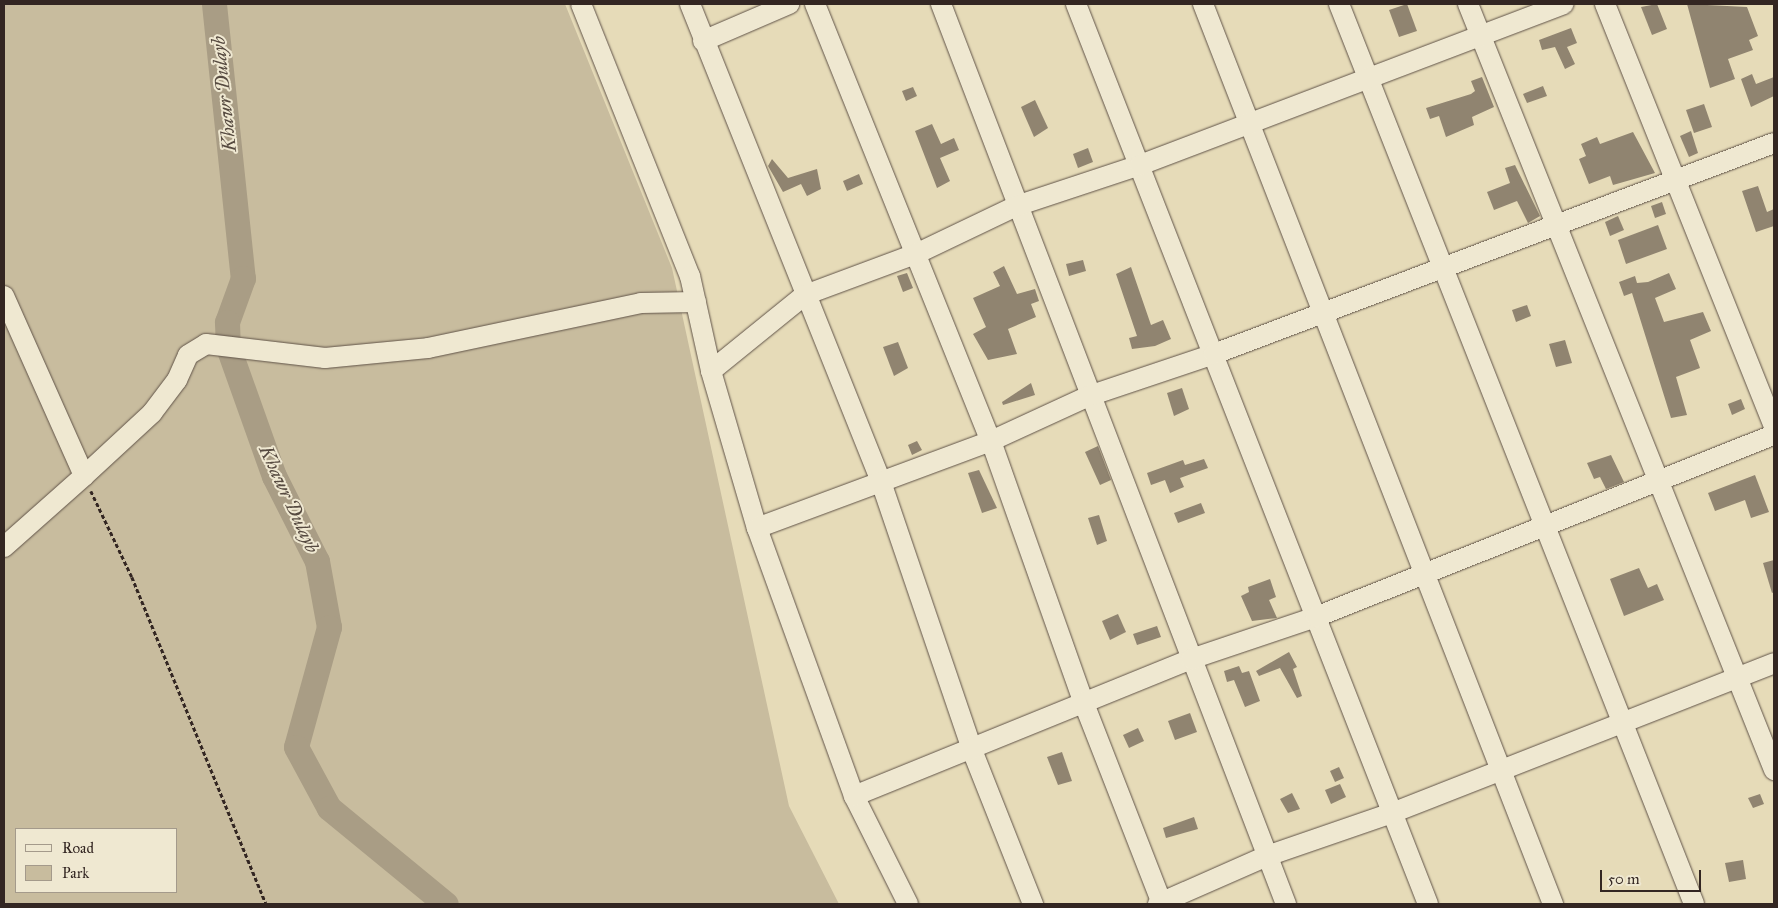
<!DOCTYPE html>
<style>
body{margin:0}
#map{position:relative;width:1778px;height:908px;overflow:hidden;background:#e6dbb8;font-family:"IM FELL Great Primer",serif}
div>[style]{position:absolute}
.green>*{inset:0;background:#c8bc9e}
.river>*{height:25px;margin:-12.5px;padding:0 12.5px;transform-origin:12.5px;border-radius:12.5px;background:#a99d85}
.building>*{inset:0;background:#908470}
.path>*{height:2.5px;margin-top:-1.25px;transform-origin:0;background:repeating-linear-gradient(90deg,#332622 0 4px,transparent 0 6.5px)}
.roads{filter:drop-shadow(0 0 1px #605348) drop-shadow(0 0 1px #605348)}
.minor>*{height:20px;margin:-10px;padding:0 10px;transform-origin:10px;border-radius:10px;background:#efe8d1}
span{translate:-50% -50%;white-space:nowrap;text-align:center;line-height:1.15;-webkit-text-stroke:4px #efe8d1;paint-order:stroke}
.water-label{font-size:19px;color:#564a40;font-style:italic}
.frame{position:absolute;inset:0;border:5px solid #332622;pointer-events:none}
.legend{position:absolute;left:15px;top:828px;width:162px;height:65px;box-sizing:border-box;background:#efe8d1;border:1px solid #a49a8b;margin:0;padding:6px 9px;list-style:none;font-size:15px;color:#332622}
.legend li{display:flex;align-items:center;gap:10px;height:25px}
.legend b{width:25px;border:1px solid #a49a8b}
.scale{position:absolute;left:1600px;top:870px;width:101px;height:22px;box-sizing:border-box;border:2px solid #332622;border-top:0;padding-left:6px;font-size:15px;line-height:18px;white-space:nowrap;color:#332622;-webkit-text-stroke:4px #efe8d1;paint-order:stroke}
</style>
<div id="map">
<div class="green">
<div style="clip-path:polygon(evenodd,4px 4px,565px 4px,672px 268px,789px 806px,839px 904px,4px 904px,4px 4px,16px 829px,176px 829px,176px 892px,16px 892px,16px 829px)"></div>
</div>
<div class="river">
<div style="left:214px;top:4px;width:276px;rotate:84deg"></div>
<div style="left:243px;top:278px;width:47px;rotate:110deg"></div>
<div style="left:227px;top:322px;width:25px;rotate:88deg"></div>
<div style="left:228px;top:347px;width:137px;rotate:70.4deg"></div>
<div style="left:274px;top:476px;width:95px;rotate:63.2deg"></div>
<div style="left:317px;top:561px;width:67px;rotate:79.7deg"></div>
<div style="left:329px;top:627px;width:124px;rotate:105.4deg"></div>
<div style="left:296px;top:747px;width:69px;rotate:61.6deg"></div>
<div style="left:329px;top:808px;width:151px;rotate:39.4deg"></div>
</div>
<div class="building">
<div style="clip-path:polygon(1407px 4px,1417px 31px,1399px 37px,1389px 10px)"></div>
<div style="clip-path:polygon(1657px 4px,1667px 29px,1652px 35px,1641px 7px)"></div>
<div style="clip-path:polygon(1687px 4px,1747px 7px,1758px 36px,1749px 40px,1753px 50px,1728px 59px,1735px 79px,1710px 88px)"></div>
<div style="clip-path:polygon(1571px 28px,1577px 43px,1567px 47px,1575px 64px,1565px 69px,1555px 47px,1542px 50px,1539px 40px)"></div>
<div style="clip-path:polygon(1752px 74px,1756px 84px,1774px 77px,1774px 96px,1751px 107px,1741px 79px)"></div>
<div style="clip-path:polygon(1482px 77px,1494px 107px,1472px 117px,1474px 125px,1446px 137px,1439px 116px,1430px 119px,1426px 108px,1471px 94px,1475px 91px,1471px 81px)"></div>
<div style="clip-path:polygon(1543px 86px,1547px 96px,1527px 103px,1523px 94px)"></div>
<div style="clip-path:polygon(913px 87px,917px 96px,906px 101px,902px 91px)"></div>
<div style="clip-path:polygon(1035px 100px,1048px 128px,1034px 137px,1021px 107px)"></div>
<div style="clip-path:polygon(1704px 104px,1712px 127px,1694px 133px,1686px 110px)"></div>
<div style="clip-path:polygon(932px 124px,941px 144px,954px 138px,959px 150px,940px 158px,950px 181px,937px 188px,915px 131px)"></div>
<div style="clip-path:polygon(1691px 131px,1698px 153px,1689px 157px,1680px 136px)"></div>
<div style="clip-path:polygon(1633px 132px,1655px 173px,1613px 185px,1610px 176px,1589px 184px,1579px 159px,1586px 156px,1581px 144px,1597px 137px,1600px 144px)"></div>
<div style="clip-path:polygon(1088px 148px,1093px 162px,1078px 168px,1073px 154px)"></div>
<div style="clip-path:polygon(772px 159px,788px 178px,817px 169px,821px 189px,807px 196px,801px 184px,783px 192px,768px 166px)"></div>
<div style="clip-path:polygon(1515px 165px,1540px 216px,1528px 223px,1517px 201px,1494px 210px,1487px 192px,1510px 183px,1505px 168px)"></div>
<div style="clip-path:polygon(859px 174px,863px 184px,847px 191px,843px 181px)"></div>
<div style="clip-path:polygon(1758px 186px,1767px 212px,1774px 209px,1774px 226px,1756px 232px,1742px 191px)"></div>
<div style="clip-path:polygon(1662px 202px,1666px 214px,1655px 218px,1651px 206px)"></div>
<div style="clip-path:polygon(1618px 216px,1624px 230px,1610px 236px,1605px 222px)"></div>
<div style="clip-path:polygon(1658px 225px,1667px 249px,1626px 264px,1618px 240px)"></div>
<div style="clip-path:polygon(1083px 260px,1086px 271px,1069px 276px,1066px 264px)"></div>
<div style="clip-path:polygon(1004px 266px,1017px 294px,1035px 289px,1039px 301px,1031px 304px,1036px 317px,1008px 329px,1017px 354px,988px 360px,973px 334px,986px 327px,973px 298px,1000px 286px,993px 272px)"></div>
<div style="clip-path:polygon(1131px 267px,1151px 325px,1163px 320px,1171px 339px,1155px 346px,1132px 349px,1129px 338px,1137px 336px,1116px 274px)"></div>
<div style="clip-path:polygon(907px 273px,913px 288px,903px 292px,897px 276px)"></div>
<div style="clip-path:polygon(1669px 273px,1676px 289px,1655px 298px,1664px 322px,1703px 312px,1711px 331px,1690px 340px,1700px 368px,1676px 377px,1687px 415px,1671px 418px,1632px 293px,1624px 296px,1619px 282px,1635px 276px,1637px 283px,1648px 282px)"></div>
<div style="clip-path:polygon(1527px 305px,1531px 316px,1516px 322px,1512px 310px)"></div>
<div style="clip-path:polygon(1565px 340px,1572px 363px,1556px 367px,1549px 344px)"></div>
<div style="clip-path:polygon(898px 342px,908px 368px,894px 376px,883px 347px)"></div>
<div style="clip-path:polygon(1031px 383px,1035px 395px,1003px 405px,1002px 402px)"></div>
<div style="clip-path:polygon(1182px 388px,1189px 409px,1174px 416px,1167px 393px)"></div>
<div style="clip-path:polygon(1741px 399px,1745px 409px,1732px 415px,1728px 404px)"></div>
<div style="clip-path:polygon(917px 441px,922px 450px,912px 455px,908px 445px)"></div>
<div style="clip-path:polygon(1098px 446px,1111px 480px,1100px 485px,1085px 452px)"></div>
<div style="clip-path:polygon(1611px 455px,1624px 482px,1606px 489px,1600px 477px,1594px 479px,1587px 463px)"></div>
<div style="clip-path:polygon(1204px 459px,1208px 468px,1180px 478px,1184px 487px,1170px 493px,1165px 480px,1151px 485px,1147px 473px,1183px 460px,1185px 465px)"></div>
<div style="clip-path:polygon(979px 470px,997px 508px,982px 513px,968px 473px)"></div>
<div style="clip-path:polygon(1755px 475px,1769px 512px,1751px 518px,1745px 500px,1715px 511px,1708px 493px)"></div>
<div style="clip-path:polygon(1201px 503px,1205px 513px,1178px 523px,1174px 513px)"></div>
<div style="clip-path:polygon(1099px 515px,1107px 541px,1097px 545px,1088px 518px)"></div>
<div style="clip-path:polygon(1774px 560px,1774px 592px,1772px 593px,1763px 563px)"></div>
<div style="clip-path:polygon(1639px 568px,1648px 588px,1657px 584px,1664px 600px,1624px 616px,1610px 579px)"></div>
<div style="clip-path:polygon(1270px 579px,1276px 597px,1269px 600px,1277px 618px,1252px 621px,1241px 596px,1249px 592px,1248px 587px)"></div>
<div style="clip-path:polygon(1118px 614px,1126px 632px,1110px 640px,1102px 621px)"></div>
<div style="clip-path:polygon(1157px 626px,1161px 637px,1137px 645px,1133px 634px)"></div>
<div style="clip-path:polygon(1289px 652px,1297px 667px,1293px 669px,1302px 696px,1297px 698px,1280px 668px,1259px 676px,1256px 671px)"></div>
<div style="clip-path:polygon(1239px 666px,1242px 673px,1249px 671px,1260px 701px,1245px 707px,1234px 680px,1227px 682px,1224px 671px)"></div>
<div style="clip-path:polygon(1190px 713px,1197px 732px,1175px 740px,1168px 721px)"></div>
<div style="clip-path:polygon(1138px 728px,1144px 741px,1129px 748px,1123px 735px)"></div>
<div style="clip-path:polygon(1062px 752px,1072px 781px,1058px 785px,1047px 757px)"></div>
<div style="clip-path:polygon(1339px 767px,1344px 778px,1335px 782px,1330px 771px)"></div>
<div style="clip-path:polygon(1340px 784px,1346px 797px,1331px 804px,1325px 790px)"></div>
<div style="clip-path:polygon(1292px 793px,1300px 809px,1288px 813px,1280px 799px)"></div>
<div style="clip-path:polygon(1760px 794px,1764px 804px,1753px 808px,1748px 798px)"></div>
<div style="clip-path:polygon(1194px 817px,1198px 829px,1166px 838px,1163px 828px)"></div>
<div style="clip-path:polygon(1743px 860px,1746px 879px,1729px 882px,1725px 863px)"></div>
</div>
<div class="path">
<div style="left:91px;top:491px;width:95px;rotate:64.5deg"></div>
<div style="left:132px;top:577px;width:353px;rotate:67.7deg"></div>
</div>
<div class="roads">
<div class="minor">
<div style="left:581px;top:4px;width:293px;rotate:68.2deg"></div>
<div style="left:690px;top:276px;width:97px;rotate:77.5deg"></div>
<div style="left:711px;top:371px;width:164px;rotate:73.7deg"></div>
<div style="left:757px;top:528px;width:285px;rotate:70.1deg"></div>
<div style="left:854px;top:796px;width:121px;rotate:63.4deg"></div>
<div style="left:690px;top:4px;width:512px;rotate:68.2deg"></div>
<div style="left:880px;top:479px;width:286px;rotate:71.2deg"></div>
<div style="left:972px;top:750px;width:166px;rotate:68.4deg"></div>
<div style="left:815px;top:4px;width:471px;rotate:68.1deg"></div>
<div style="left:991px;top:441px;width:281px;rotate:70.5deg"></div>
<div style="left:1085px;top:706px;width:212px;rotate:68.7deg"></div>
<div style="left:941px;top:4px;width:964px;rotate:69.03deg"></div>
<div style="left:1076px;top:4px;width:966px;rotate:68.64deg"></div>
<div style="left:1203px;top:4px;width:966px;rotate:68.75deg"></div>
<div style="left:1339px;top:4px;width:967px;rotate:68.47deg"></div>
<div style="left:1468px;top:4px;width:825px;rotate:68.22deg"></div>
<div style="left:1605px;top:4px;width:456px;rotate:68.2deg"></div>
<div style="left:703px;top:41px;width:94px;rotate:-23.3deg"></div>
<div style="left:4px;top:296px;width:197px;rotate:66deg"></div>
<div style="left:84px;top:476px;width:107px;rotate:138.4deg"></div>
<div style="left:711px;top:371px;width:121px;rotate:-39deg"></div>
<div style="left:805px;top:295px;width:121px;rotate:-20.4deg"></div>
<div style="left:918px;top:253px;width:109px;rotate:-25.6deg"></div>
<div style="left:1016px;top:206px;width:131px;rotate:-18.3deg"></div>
<div style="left:1140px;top:165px;width:453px;rotate:-20.8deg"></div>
<div style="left:84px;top:476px;width:93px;rotate:-42.8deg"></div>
<div style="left:152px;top:413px;width:41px;rotate:-52.9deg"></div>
<div style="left:177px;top:380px;width:27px;rotate:-66deg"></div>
<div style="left:188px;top:355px;width:21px;rotate:-31deg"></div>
<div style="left:206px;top:344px;width:120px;rotate:6.7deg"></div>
<div style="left:325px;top:358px;width:103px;rotate:-5.5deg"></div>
<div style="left:428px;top:348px;width:218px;rotate:-11.9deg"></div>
<div style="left:641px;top:303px;width:55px;rotate:-1deg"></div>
<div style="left:757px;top:528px;width:250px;rotate:-20.4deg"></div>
<div style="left:991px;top:441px;width:108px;rotate:-24.7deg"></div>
<div style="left:1089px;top:396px;width:132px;rotate:-18.6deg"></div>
<div style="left:1214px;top:354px;width:598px;rotate:-20.65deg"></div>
<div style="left:854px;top:796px;width:364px;rotate:-22.1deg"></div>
<div style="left:1191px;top:659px;width:132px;rotate:-18.6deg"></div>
<div style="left:1316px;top:617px;width:493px;rotate:-21.7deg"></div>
<div style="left:1158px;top:904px;width:119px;rotate:-23.8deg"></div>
<div style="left:1267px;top:856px;width:132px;rotate:-19deg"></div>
<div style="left:1392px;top:813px;width:410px;rotate:-21.4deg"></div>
</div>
</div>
<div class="water-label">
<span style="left:224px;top:94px;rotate:-96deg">Khawr Dulayb</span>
<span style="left:289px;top:499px;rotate:65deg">Khawr Dulayb</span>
</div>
<div class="frame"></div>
<ul class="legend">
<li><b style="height:6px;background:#efe8d1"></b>Road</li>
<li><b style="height:14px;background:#c8bc9e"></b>Park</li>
</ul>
<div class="scale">50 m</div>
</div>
